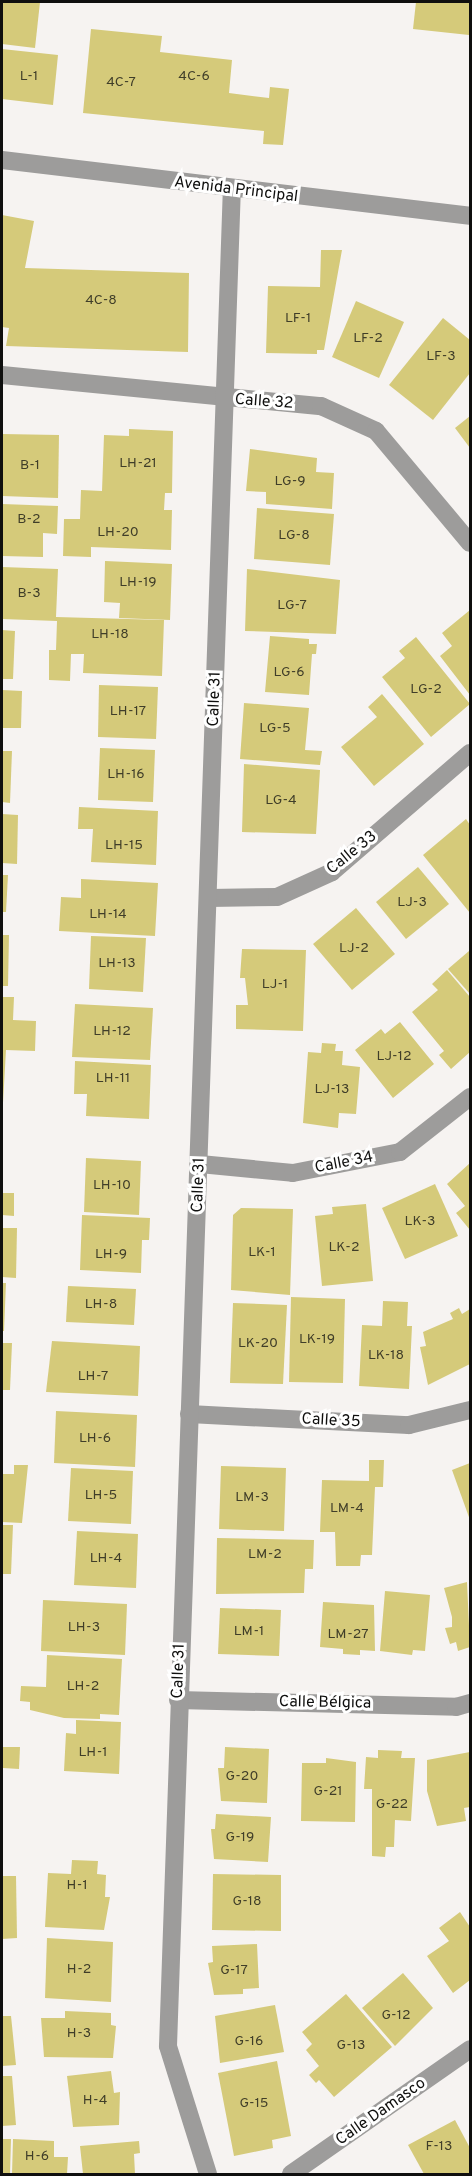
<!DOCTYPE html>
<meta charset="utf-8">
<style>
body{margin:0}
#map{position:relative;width:472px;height:2176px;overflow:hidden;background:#f6f3f1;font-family:Overpass,sans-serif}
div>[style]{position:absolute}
.building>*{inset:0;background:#d5ca7a}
.minor>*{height:18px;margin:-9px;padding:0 9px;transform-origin:9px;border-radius:9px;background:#9d9c9b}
span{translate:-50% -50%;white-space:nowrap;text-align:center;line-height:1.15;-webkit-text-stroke:6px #fff;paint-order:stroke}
.number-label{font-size:14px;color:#403e29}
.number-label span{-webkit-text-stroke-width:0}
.street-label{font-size:16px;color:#0f0f0e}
.frame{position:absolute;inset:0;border:3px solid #0f0f0e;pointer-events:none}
</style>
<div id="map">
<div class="building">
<div style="clip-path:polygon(2px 2px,40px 2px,35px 48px,2px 44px)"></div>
<div style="clip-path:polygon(416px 2px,470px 2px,469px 35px,413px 29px)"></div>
<div style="clip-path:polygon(91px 29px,162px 36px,160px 52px,232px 60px,229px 93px,269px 98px,270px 87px,289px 89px,283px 145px,263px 144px,264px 131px,83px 113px)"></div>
<div style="clip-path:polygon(2px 49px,58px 55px,53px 105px,2px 99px)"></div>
<div style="clip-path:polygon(2px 215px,34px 221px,25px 268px,189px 273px,188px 352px,6px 346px,9px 328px,2px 327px)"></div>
<div style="clip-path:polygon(321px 250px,342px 250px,324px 350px,317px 350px,317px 354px,266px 353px,268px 286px,320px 287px)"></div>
<div style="clip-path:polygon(356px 301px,404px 322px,379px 378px,332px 357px)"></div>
<div style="clip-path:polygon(443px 318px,470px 340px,470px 373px,433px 420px,389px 385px)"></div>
<div style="clip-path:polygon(470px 416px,470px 448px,455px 428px)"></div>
<div style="clip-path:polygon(129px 429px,173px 431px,172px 493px,165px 493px,164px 510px,172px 510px,171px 550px,91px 547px,91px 557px,63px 556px,64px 519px,80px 519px,81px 490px,102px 491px,104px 435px,129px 436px)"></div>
<div style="clip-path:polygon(2px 434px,59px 435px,58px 498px,2px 496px)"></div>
<div style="clip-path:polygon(250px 449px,317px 458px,316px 472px,334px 473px,332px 509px,266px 504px,266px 492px,246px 491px)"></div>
<div style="clip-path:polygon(2px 504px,58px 506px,57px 534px,43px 533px,43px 557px,2px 556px)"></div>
<div style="clip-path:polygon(257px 508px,334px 514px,330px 565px,254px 559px)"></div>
<div style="clip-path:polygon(105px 561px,172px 564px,170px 620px,119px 618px,120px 603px,104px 602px)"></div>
<div style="clip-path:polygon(2px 567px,58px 569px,56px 617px,164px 620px,162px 676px,83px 673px,84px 654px,71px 654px,70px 681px,49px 680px,49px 650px,56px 650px,57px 621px,2px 619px)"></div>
<div style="clip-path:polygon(247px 569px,340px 580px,336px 634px,245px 631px)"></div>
<div style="clip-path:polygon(470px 610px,470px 695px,440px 656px,452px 646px,442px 633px)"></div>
<div style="clip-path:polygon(2px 630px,15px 631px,13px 679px,2px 679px)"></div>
<div style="clip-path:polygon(270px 636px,309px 639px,309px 644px,317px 644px,316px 654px,312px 654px,309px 695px,265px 692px)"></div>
<div style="clip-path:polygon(416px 637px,470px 704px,431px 737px,382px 677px,405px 658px,399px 651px)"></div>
<div style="clip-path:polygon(99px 685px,158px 687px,156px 739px,98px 737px)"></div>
<div style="clip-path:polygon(2px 690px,22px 691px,21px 728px,2px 728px)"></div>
<div style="clip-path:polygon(382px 694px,424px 744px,374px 786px,341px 747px,377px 717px,368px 707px)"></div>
<div style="clip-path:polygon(244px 703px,309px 708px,305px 750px,322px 751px,320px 765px,240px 759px)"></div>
<div style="clip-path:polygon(100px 748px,155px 750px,153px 802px,98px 800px)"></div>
<div style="clip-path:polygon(2px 751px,12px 751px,10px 803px,2px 802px)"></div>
<div style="clip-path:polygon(244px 764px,320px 770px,316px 834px,242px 832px)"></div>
<div style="clip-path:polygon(79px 807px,158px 811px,156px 865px,91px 862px,93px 829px,78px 829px)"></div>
<div style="clip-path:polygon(2px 814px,18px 815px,17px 864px,2px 863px)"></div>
<div style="clip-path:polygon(466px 819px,470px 825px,470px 913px,423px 855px)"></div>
<div style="clip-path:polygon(418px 867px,449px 904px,406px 939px,376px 902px)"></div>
<div style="clip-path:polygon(2px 875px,8px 875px,6px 912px,2px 912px)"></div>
<div style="clip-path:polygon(81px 879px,158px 883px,155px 936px,59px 931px,61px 897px,81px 898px)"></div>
<div style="clip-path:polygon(356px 908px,395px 954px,352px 990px,313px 944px)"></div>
<div style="clip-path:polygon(2px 935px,9px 935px,8px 986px,2px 986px)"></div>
<div style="clip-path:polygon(91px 936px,146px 938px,143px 992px,89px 989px)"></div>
<div style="clip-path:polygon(242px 949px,306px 950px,303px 1031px,236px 1029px,236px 1005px,248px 1005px,245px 978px,240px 978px)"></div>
<div style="clip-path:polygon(469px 951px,470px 952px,470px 994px,448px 969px)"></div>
<div style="clip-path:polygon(447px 970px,470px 997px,470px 1052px,451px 1069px,439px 1055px,444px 1051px,412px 1012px,438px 990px,432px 984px)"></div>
<div style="clip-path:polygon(2px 997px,14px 997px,13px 1020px,36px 1021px,35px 1051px,6px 1050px,3px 1103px)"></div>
<div style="clip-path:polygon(75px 1004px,153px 1008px,150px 1060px,72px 1057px)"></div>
<div style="clip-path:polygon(400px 1022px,434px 1064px,393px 1098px,355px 1050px,381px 1029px,385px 1034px)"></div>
<div style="clip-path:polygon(322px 1043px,336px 1044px,335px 1051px,343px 1051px,342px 1065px,360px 1067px,356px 1114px,339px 1113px,338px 1128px,303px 1123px,308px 1052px,321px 1053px)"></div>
<div style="clip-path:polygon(75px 1061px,151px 1065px,149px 1119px,86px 1116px,87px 1094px,74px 1094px)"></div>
<div style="clip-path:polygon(86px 1158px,141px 1161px,139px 1215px,84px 1212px)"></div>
<div style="clip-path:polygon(470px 1163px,470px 1230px,456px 1213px,465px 1206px,447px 1184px)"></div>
<div style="clip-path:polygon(435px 1184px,458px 1236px,405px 1259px,382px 1208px)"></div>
<div style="clip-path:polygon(2px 1193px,14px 1193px,14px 1216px,2px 1215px)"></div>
<div style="clip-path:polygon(366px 1204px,373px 1281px,322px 1286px,315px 1216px,333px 1214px,332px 1207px)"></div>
<div style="clip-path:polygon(241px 1208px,293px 1209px,290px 1295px,231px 1290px,233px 1215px)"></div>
<div style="clip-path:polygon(82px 1215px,150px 1218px,149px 1240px,142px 1240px,141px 1273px,80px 1270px)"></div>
<div style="clip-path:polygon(2px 1228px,17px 1228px,16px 1278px,2px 1277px)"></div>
<div style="clip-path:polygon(2px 1283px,6px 1283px,4px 1331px,2px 1331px)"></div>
<div style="clip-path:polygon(68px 1286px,136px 1289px,134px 1325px,66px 1322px)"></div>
<div style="clip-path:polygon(291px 1297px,345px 1299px,343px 1383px,289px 1382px)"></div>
<div style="clip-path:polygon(383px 1301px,408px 1302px,407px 1326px,412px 1326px,409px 1389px,359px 1386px,362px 1325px,382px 1326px)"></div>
<div style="clip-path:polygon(233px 1303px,287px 1305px,283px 1384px,230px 1383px)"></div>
<div style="clip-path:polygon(459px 1308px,462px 1314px,470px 1309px,470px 1364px,428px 1385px,420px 1347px,426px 1346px,423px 1332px,453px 1319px,450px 1313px)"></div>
<div style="clip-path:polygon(52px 1341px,140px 1346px,138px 1396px,46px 1392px)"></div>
<div style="clip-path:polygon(2px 1343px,12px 1343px,10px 1390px,2px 1390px)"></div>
<div style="clip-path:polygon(56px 1411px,137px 1415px,135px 1467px,54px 1463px)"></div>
<div style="clip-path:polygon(369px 1460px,384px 1460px,383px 1487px,375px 1487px,372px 1555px,361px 1555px,360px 1566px,336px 1566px,335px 1532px,320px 1532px,322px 1480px,369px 1481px)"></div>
<div style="clip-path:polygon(470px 1463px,470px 1520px,452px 1470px)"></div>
<div style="clip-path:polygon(14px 1465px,28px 1465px,22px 1523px,2px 1522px,2px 1474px,14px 1474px)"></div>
<div style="clip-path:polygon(221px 1466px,286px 1468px,284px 1531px,219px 1529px)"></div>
<div style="clip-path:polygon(71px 1468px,133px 1471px,131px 1524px,68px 1521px)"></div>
<div style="clip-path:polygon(2px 1525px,13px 1525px,11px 1574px,2px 1574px)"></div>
<div style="clip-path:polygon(77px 1531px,138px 1534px,136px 1588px,74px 1585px)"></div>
<div style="clip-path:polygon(217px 1538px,314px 1540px,313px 1569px,305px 1569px,304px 1593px,216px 1594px)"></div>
<div style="clip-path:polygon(467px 1582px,470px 1647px,458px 1651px,456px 1642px,450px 1644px,445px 1628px,452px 1627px,452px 1617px,444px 1588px)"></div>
<div style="clip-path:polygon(385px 1591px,430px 1595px,425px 1651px,413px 1650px,412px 1655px,380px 1651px)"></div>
<div style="clip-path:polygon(43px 1600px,127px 1604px,125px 1655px,41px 1651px)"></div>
<div style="clip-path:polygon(323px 1602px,374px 1605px,375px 1651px,360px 1650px,360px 1655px,343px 1654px,343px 1649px,320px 1647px)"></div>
<div style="clip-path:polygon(220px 1608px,281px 1610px,279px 1656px,218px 1654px)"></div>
<div style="clip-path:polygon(47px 1655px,122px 1659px,119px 1715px,100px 1714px,100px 1719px,64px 1718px,30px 1710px,30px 1702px,20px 1701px,21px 1686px,46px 1687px)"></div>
<div style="clip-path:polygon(76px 1720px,121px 1722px,119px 1774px,64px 1771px,66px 1733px,76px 1734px)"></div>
<div style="clip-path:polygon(2px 1747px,20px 1747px,19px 1769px,3px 1768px)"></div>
<div style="clip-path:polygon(225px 1747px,269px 1749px,267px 1803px,221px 1801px,218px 1768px,224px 1768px)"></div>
<div style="clip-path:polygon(378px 1750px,402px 1751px,401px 1758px,415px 1758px,411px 1821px,395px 1820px,394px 1847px,386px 1847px,385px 1857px,372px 1856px,372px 1789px,364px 1789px,366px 1757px,378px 1758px)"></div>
<div style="clip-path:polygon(470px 1752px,470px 1807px,464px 1808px,466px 1821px,437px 1826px,427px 1791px,427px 1760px)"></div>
<div style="clip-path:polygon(326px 1758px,356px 1762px,355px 1822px,301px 1821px,302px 1763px,326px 1763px)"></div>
<div style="clip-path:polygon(216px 1814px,271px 1817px,268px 1862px,214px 1859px,211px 1829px,215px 1829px)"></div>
<div style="clip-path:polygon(72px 1860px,98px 1861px,97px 1874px,106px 1875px,105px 1897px,110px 1897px,104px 1930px,45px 1927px,48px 1873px,71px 1874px)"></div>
<div style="clip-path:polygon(213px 1874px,281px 1875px,281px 1931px,212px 1930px)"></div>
<div style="clip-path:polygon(2px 1876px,16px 1876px,17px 1938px,2px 1939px)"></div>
<div style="clip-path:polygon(460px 1912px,470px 1927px,470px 1980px,453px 1993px,427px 1956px,449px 1941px,439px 1928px)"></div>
<div style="clip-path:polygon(47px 1938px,113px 1942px,111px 2002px,45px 1998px)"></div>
<div style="clip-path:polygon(257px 1944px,259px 1988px,243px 1989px,243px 1994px,214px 1995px,208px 1963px,213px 1962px,212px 1946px)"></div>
<div style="clip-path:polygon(403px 1973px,433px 2008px,395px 2046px,362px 2008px)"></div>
<div style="clip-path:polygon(346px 1994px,392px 2047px,334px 2097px,319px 2080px,316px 2083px,309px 2075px,319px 2066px,306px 2050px,312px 2044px,302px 2032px)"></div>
<div style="clip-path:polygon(275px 2005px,284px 2052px,220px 2063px,215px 2016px)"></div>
<div style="clip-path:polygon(65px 2011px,111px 2013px,111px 2025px,116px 2026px,113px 2058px,44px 2057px,41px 2018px,65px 2018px)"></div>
<div style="clip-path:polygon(2px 2016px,11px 2016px,16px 2065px,2px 2066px)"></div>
<div style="clip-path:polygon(277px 2061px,291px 2136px,272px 2140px,273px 2148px,234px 2156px,218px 2073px)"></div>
<div style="clip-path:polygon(111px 2071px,114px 2093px,120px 2092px,119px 2125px,73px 2127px,67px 2076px)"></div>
<div style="clip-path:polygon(2px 2076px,12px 2076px,16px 2125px,2px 2126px)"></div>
<div style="clip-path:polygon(455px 2120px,470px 2148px,470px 2174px,424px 2174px,408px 2145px)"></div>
<div style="clip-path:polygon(2px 2139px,11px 2139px,10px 2174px,2px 2174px)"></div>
<div style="clip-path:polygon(13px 2139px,54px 2141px,54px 2157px,68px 2157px,67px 2174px,12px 2174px)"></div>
<div style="clip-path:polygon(139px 2141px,140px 2153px,134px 2154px,135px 2174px,83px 2174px,80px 2146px)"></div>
</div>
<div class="minor">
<div style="left:2px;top:160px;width:471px;rotate:6.8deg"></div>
<div style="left:2px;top:375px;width:321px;rotate:5.6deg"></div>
<div style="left:321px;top:406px;width:60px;rotate:24.4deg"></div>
<div style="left:376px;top:431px;width:146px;rotate:50deg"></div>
<div style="left:209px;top:898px;width:68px;rotate:-0.8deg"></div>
<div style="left:277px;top:897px;width:60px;rotate:-24.4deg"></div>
<div style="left:332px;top:872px;width:182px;rotate:-40.8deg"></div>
<div style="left:200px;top:1164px;width:93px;rotate:5.5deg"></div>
<div style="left:293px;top:1173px;width:109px;rotate:-11.1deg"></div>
<div style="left:400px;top:1152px;width:89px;rotate:-38.2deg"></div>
<div style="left:189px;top:1414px;width:220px;rotate:2.9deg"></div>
<div style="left:409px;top:1425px;width:63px;rotate:-13.8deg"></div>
<div style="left:178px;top:1700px;width:278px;rotate:1.4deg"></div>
<div style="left:456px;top:1707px;width:15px;rotate:-16deg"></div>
<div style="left:208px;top:2174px;width:134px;rotate:-107.4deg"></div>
<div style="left:168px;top:2046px;width:1857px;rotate:-88.03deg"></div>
<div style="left:291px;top:2174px;width:218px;rotate:-34.9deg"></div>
</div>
<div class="number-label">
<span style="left:29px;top:77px">L-1</span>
<span style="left:194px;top:77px">4C-6</span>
<span style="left:121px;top:83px">4C-7</span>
<span style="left:101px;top:301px">4C-8</span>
<span style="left:298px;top:319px">LF-1</span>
<span style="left:368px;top:339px">LF-2</span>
<span style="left:441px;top:357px">LF-3</span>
<span style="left:138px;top:464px">LH-21</span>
<span style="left:30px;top:466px">B-1</span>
<span style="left:290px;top:482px">LG-9</span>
<span style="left:29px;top:520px">B-2</span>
<span style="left:118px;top:533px">LH-20</span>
<span style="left:294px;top:536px">LG-8</span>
<span style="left:138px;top:583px">LH-19</span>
<span style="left:29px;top:594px">B-3</span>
<span style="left:292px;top:606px">LG-7</span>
<span style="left:110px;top:635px">LH-18</span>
<span style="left:289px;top:673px">LG-6</span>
<span style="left:426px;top:690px">LG-2</span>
<span style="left:128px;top:712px">LH-17</span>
<span style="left:275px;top:729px">LG-5</span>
<span style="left:126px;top:775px">LH-16</span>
<span style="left:281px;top:801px">LG-4</span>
<span style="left:124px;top:846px">LH-15</span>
<span style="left:412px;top:903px">LJ-3</span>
<span style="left:108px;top:915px">LH-14</span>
<span style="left:354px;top:949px">LJ-2</span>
<span style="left:117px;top:964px">LH-13</span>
<span style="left:275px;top:985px">LJ-1</span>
<span style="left:112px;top:1032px">LH-12</span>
<span style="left:394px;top:1057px">LJ-12</span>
<span style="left:113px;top:1079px">LH-11</span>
<span style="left:332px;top:1090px">LJ-13</span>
<span style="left:112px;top:1186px">LH-10</span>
<span style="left:420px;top:1222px">LK-3</span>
<span style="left:344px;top:1248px">LK-2</span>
<span style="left:262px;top:1253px">LK-1</span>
<span style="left:111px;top:1255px">LH-9</span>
<span style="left:101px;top:1305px">LH-8</span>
<span style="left:317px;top:1340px">LK-19</span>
<span style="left:258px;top:1344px">LK-20</span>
<span style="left:386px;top:1356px">LK-18</span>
<span style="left:93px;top:1377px">LH-7</span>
<span style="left:95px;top:1439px">LH-6</span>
<span style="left:101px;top:1496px">LH-5</span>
<span style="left:252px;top:1498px">LM-3</span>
<span style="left:347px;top:1509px">LM-4</span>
<span style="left:265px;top:1555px">LM-2</span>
<span style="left:106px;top:1559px">LH-4</span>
<span style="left:84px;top:1628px">LH-3</span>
<span style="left:249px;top:1632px">LM-1</span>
<span style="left:348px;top:1635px">LM-27</span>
<span style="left:83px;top:1687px">LH-2</span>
<span style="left:93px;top:1753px">LH-1</span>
<span style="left:242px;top:1777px">G-20</span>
<span style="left:328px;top:1792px">G-21</span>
<span style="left:392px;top:1805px">G-22</span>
<span style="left:240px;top:1838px">G-19</span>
<span style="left:77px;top:1886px">H-1</span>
<span style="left:247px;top:1902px">G-18</span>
<span style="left:79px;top:1970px">H-2</span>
<span style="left:234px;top:1971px">G-17</span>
<span style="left:396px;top:2016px">G-12</span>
<span style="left:79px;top:2034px">H-3</span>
<span style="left:249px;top:2042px">G-16</span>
<span style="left:351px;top:2046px">G-13</span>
<span style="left:95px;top:2101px">H-4</span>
<span style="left:254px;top:2104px">G-15</span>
<span style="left:439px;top:2147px">F-13</span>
<span style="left:37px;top:2157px">H-6</span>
</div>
<div class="street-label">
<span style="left:236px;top:190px;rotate:7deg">Avenida Principal</span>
<span style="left:264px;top:402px;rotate:4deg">Calle 32</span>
<span style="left:215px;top:699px;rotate:-88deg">Calle 31</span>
<span style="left:352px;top:853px;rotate:-39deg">Calle 33</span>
<span style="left:344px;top:1163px;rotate:-11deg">Calle 34</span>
<span style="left:199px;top:1185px;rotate:-88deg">Calle 31</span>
<span style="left:331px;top:1421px;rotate:3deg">Calle 35</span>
<span style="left:179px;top:1671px;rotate:-88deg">Calle 31</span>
<span style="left:325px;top:1703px;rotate:1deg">Calle Bélgica</span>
<span style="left:381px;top:2112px;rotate:-35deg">Calle Damasco</span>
</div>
<div class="frame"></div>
</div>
